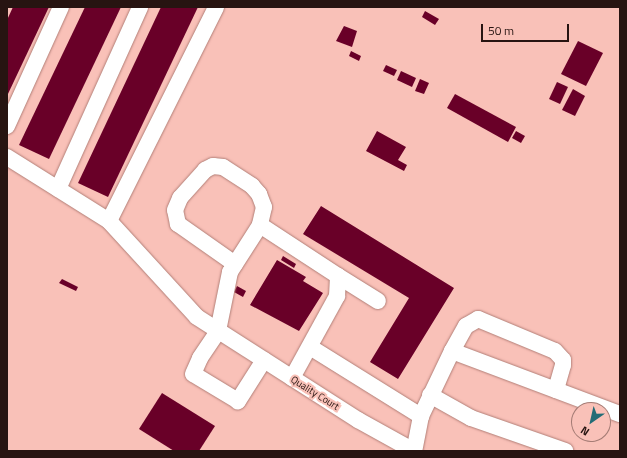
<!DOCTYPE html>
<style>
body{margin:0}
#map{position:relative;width:627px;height:458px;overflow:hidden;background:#f9c1b8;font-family:"Titillium Web",sans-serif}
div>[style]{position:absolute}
.building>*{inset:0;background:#690028}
.roads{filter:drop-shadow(0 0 1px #b27f77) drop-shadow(0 0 1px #b27f77)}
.minor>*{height:16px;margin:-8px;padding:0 8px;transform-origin:8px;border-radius:8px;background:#fff}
span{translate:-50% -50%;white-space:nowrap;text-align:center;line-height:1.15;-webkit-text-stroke:4px #f9c1b8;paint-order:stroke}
.street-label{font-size:10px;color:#271411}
.frame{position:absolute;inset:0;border:8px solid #271411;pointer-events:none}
.north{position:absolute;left:571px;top:402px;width:40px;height:40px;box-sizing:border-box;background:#f9c1b8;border:1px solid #a57c75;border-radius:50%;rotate:214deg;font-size:11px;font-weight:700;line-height:16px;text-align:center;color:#271411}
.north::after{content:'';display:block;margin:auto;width:14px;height:18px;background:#226c76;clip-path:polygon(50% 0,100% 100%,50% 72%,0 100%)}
.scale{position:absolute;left:481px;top:24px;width:88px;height:18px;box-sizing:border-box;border:2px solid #271411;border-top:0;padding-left:5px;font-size:12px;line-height:14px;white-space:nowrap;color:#271411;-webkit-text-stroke:3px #f9c1b8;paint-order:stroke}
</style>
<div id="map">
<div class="building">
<div style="clip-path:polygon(13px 7px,49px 7px,7px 96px,7px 20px)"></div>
<div style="clip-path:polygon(85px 7px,121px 7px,49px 159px,19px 145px)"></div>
<div style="clip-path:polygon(161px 7px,198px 7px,108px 197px,78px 183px)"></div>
<div style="clip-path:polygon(425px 11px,439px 19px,435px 25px,422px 17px)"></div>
<div style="clip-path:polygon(344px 26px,357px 31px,352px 47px,336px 41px)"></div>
<div style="clip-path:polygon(578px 41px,603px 53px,586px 86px,561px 74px)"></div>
<div style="clip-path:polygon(351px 51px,361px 56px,359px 61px,349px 56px)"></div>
<div style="clip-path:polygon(386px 65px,397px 70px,394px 76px,383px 71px)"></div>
<div style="clip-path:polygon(401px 71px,416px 78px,412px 87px,397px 80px)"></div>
<div style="clip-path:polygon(420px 79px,429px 83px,424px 94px,415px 91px)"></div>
<div style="clip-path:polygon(557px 82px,568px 87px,560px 104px,549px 99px)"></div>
<div style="clip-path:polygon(573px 89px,585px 96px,575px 116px,562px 110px)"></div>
<div style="clip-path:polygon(455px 94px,516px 127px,508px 142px,447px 108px)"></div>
<div style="clip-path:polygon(377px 131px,406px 147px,398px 160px,407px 165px,404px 171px,366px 151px)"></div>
<div style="clip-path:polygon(516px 131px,525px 136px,521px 143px,512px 138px)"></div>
<div style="clip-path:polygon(321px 206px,454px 288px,398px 379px,370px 362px,409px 298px,303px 234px)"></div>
<div style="clip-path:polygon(283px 256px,296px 264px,294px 268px,281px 260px)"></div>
<div style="clip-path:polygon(277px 260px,306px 277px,303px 281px,323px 293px,299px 331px,250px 305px)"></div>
<div style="clip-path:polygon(62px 279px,78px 287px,76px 291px,59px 283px)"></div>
<div style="clip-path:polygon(237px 286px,246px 291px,243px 297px,234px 292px)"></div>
<div style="clip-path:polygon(162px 393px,215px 426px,199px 451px,174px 451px,139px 429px)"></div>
</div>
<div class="roads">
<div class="minor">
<div style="left:7px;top:126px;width:131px;rotate:-65.6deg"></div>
<div style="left:7px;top:157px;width:120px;rotate:32.1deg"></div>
<div style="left:109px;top:221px;width:130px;rotate:47.5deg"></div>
<div style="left:197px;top:317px;width:191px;rotate:32.6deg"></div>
<div style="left:358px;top:420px;width:64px;rotate:29deg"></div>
<div style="left:58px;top:189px;width:200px;rotate:-65.7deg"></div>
<div style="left:109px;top:221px;width:239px;rotate:-63.4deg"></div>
<div style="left:235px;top:264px;width:70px;rotate:-144.9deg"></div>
<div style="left:178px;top:224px;width:14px;rotate:-102deg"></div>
<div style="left:175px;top:210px;width:13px;rotate:-67deg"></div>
<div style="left:180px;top:198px;width:38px;rotate:-48deg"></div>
<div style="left:205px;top:170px;width:9px;rotate:-27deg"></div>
<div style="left:213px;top:166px;width:10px;rotate:6deg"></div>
<div style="left:223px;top:167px;width:35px;rotate:33deg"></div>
<div style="left:252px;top:186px;width:11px;rotate:49deg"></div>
<div style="left:259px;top:194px;width:14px;rotate:69deg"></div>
<div style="left:264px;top:207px;width:18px;rotate:103deg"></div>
<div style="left:310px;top:347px;width:131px;rotate:31.9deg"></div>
<div style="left:421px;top:416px;width:36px;rotate:101deg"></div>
<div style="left:452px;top:351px;width:29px;rotate:-61deg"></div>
<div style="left:466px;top:326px;width:14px;rotate:-30deg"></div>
<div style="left:478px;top:319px;width:83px;rotate:22.6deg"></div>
<div style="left:555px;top:351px;width:12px;rotate:48deg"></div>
<div style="left:563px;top:360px;width:5px;rotate:90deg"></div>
<div style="left:563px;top:365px;width:26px;rotate:106deg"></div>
<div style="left:264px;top:360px;width:49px;rotate:122.4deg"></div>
<div style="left:238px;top:401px;width:52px;rotate:-149deg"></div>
<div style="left:193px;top:374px;width:17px;rotate:-66deg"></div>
<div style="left:200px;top:358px;width:32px;rotate:-56deg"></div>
<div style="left:218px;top:331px;width:60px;rotate:-78.5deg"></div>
<div style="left:230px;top:272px;width:56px;rotate:-57.4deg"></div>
<div style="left:260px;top:225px;width:93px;rotate:33.2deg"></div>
<div style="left:292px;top:378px;width:94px;rotate:-61.2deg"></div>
<div style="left:337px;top:296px;width:20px;rotate:-87deg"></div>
<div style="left:338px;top:276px;width:47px;rotate:32deg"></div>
<div style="left:430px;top:395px;width:47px;rotate:29.3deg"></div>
<div style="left:471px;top:418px;width:100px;rotate:19.3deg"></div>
<div style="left:421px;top:416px;width:72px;rotate:-64.5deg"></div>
<div style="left:452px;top:351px;width:179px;rotate:20.6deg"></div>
</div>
</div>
<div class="street-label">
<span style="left:315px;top:393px;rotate:32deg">Quality Court</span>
</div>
<div class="frame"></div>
<div class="north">N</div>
<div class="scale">50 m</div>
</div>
